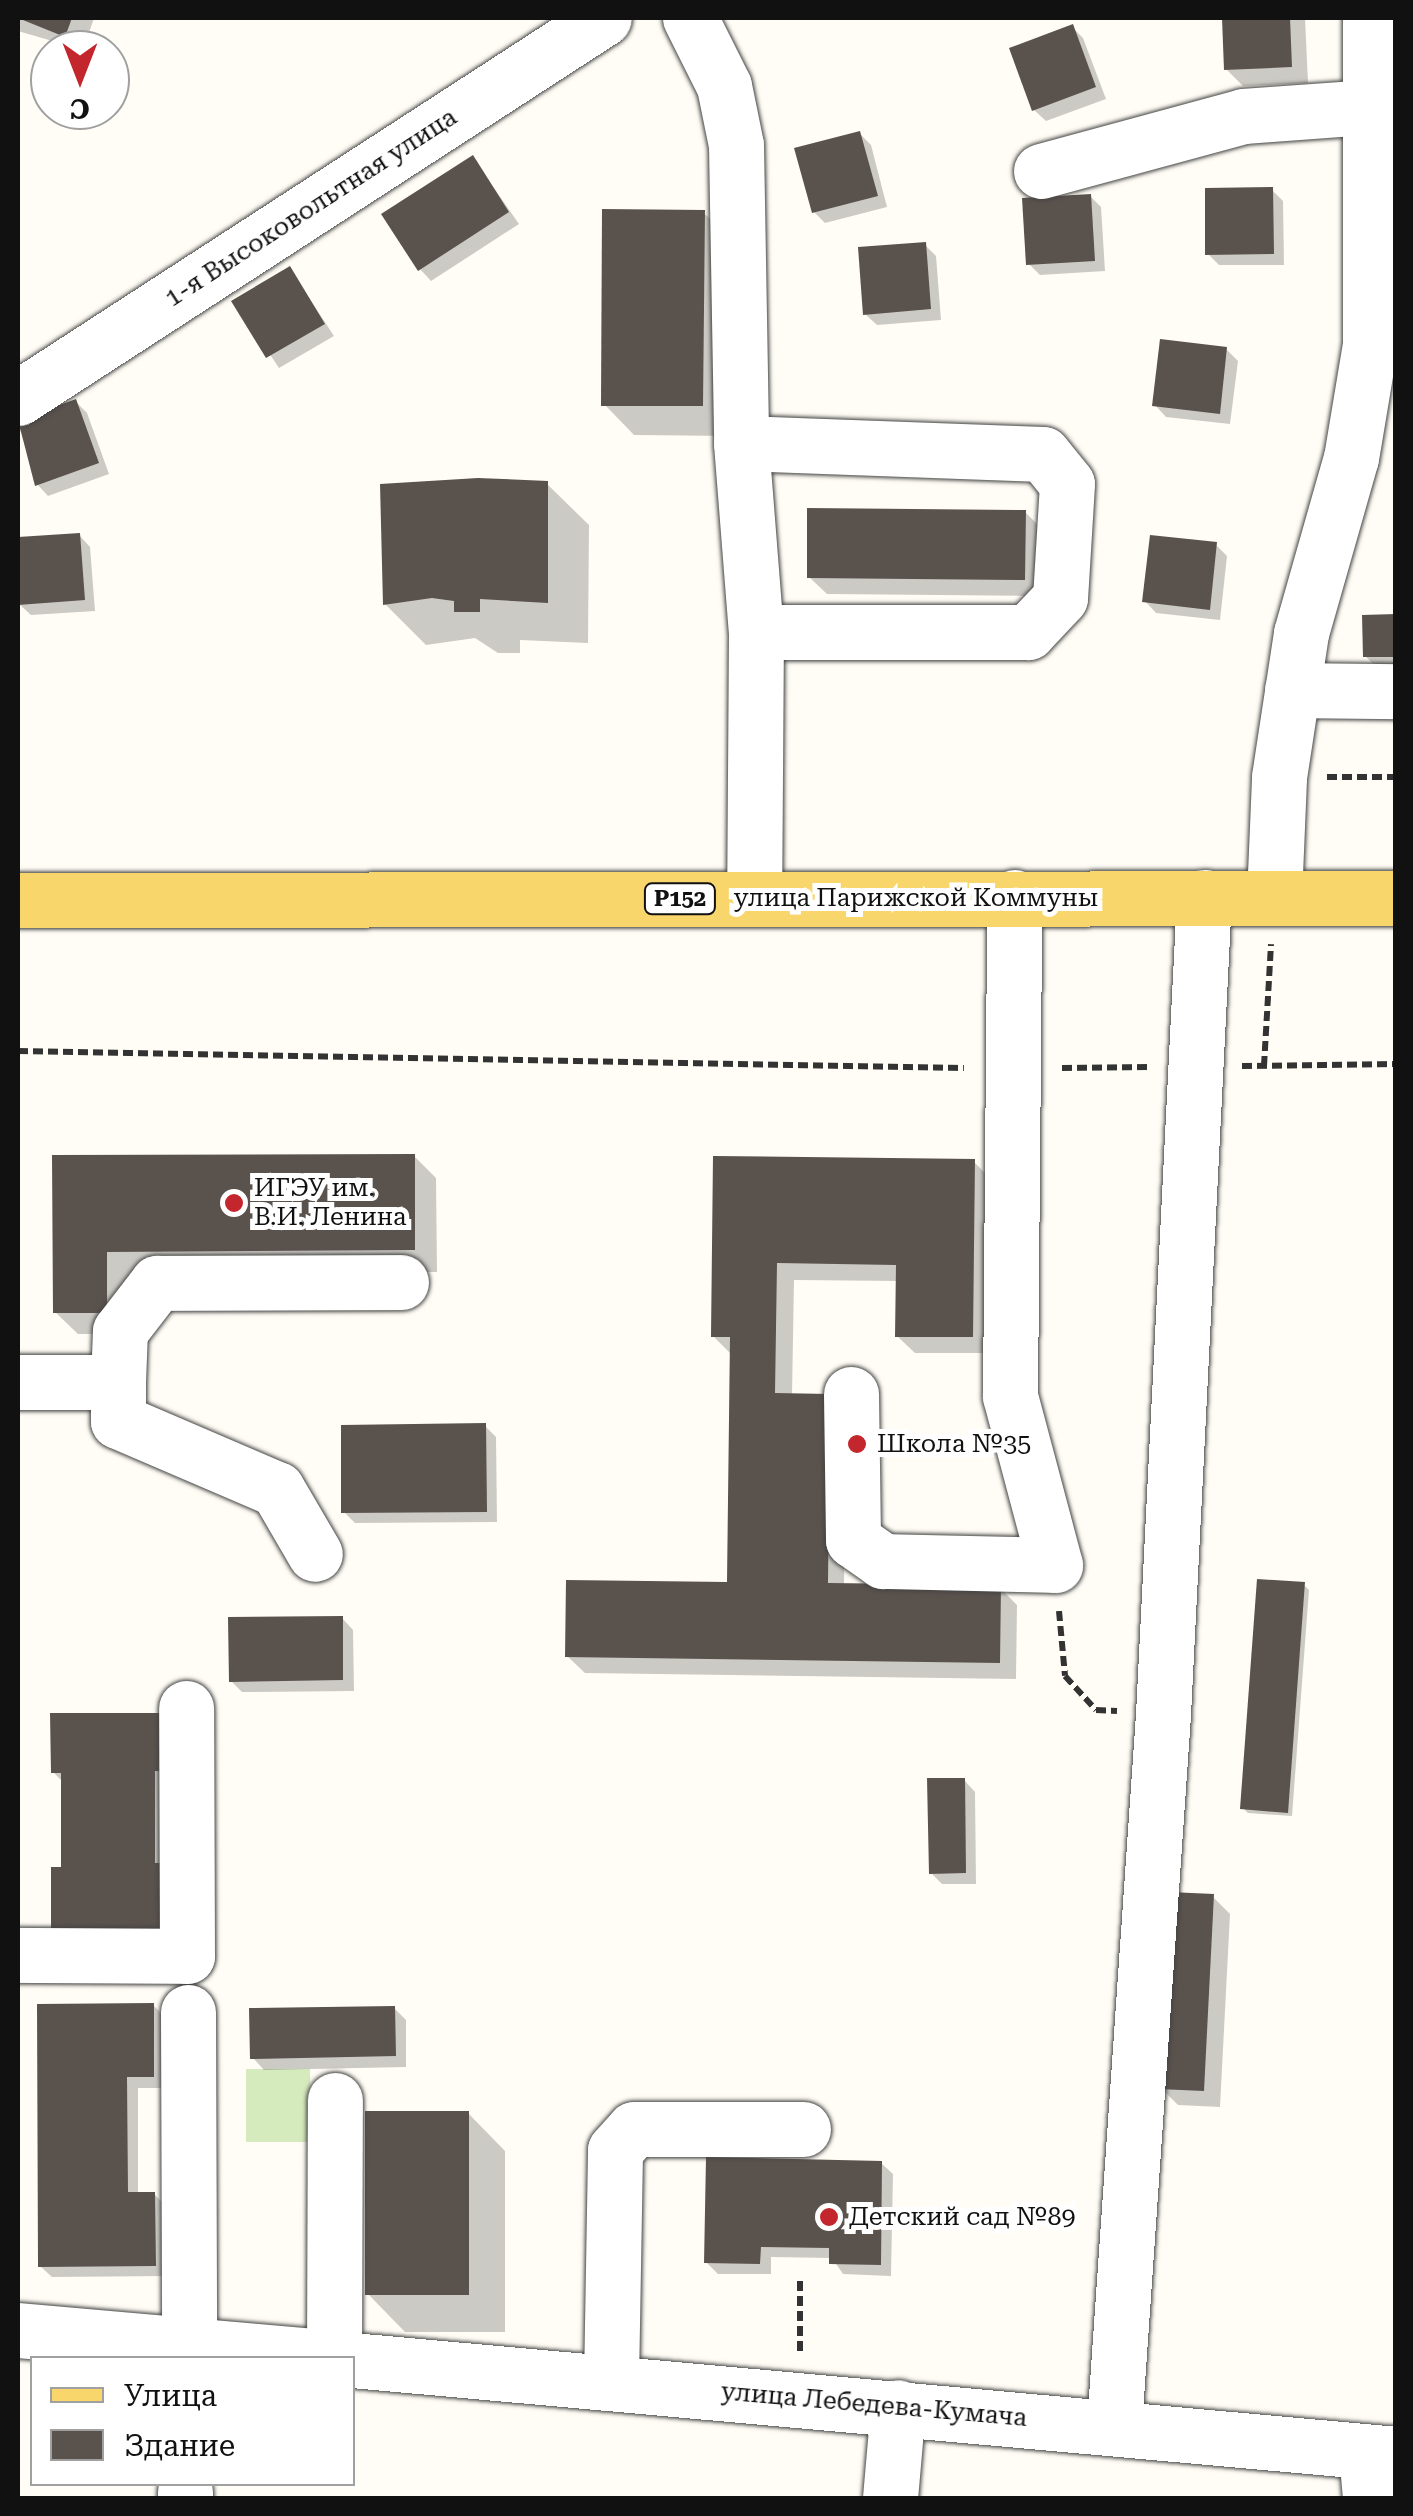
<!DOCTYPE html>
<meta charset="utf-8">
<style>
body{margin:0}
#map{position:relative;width:1413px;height:2516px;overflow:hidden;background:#fffdf5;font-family:"Roboto Serif",serif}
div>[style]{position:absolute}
.green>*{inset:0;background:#d5ebbd}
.shadow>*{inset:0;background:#0003}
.building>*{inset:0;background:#5a524d}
.path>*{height:6px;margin-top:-3px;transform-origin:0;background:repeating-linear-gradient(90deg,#333 0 10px,transparent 0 15px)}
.roads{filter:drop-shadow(0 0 2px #444) drop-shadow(0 0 2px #444)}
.minor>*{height:55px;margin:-27.5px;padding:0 27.5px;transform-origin:27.5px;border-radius:27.5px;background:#fff}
.major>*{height:55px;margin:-27.5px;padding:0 27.5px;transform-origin:27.5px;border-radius:27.5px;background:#f9d66b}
.dots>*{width:28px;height:28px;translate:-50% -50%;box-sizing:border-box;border:5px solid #fff;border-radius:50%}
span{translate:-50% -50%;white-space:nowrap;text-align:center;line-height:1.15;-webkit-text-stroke:10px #fff;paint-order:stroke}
.shield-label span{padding:2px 8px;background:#fff;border:2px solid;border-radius:8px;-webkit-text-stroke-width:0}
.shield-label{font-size:22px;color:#111;font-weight:700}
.street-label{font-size:25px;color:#111}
.poi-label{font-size:25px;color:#111}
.left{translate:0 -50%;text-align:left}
.frame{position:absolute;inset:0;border:20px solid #111;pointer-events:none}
.legend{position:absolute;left:30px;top:2356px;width:325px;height:130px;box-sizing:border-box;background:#fff;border:2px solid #a0a0a0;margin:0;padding:12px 18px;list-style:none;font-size:30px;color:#111}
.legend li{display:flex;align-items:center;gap:20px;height:50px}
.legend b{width:50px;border:2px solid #a0a0a0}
.north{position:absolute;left:30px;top:30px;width:100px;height:100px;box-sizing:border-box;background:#fff;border:2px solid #a0a0a0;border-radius:50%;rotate:180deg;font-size:28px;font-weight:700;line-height:40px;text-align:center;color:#111}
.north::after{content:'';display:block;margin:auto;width:35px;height:45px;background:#c4262e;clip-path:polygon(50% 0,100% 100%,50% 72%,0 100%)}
</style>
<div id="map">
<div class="green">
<div style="clip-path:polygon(246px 2069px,310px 2069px,311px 2142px,246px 2142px)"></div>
</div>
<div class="shadow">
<div style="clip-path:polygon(18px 18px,94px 18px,83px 50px,18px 31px)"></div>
<div style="clip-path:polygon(1224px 18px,1305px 18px,1308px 83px,1243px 86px,1226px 69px)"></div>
<div style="clip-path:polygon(1072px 27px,1083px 38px,1106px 99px,1046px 121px,1034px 110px)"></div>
<div style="clip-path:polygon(859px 133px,871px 145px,887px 207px,825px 223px,814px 212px)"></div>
<div style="clip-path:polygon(473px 158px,519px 224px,431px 281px,420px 269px)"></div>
<div style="clip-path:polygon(1272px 190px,1283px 201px,1284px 265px,1219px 265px,1208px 254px)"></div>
<div style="clip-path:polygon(1090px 196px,1101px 207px,1105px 271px,1040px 275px,1029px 264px)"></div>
<div style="clip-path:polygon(704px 213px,734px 243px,732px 436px,634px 435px,604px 404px)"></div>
<div style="clip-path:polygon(925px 245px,936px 256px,941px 320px,877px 325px,865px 314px)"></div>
<div style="clip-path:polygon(290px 269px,334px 336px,279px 368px,235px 302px)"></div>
<div style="clip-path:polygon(1226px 349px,1238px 361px,1230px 424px,1166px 417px,1155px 405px)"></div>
<div style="clip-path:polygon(76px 402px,87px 413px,109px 474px,48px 496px,37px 484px,18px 423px)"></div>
<div style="clip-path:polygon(547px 484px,589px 525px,588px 643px,520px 640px,520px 653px,498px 653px,475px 638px,426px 645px,385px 604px)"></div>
<div style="clip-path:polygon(1025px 512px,1042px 529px,1041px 596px,827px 594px,809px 577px)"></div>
<div style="clip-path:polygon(79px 535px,90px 547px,95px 611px,31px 615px,19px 604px,18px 540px)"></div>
<div style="clip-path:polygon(1216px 545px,1227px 556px,1220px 620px,1156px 613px,1145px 601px)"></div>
<div style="clip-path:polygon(1396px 617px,1396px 678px,1388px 678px,1365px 656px)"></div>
<div style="clip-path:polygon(414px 1156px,436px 1178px,437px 1272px,129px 1273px,129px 1334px,78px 1334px,55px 1312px,55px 1157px)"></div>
<div style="clip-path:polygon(715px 1159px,974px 1162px,991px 1179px,989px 1353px,915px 1353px,897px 1336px,898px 1281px,794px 1280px,792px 1396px,846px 1413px,844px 1586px,1000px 1588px,1017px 1605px,1016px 1679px,585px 1673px,567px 1656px,729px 1584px,730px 1353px,713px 1336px)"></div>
<div style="clip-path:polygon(485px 1426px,496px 1437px,497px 1522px,355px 1523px,344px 1512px)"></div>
<div style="clip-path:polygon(1304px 1585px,1309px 1590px,1292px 1816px,1248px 1813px,1243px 1808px)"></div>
<div style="clip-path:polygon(342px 1618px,353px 1630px,354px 1691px,242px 1692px,231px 1681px)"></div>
<div style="clip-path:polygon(167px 1715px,165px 1864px,64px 1869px,64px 1783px,53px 1772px)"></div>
<div style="clip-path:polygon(964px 1780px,975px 1792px,976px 1884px,942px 1884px,931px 1873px)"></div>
<div style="clip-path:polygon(1213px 1897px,1230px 1914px,1220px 2107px,1178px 2105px,1161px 2088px)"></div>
<div style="clip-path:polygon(153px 2005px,165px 2017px,165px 2088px,138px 2088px,138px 2195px,154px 2194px,165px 2205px,166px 2276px,52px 2277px,40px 2266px)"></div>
<div style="clip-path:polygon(394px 2008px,406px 2020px,406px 2067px,264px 2070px,253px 2058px)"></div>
<div style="clip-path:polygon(468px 2113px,505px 2151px,505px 2332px,405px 2332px,368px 2294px)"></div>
<div style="clip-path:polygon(881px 2163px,893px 2174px,891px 2276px,843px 2274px,832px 2258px,771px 2257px,771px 2274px,718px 2274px,706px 2262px)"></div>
</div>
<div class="building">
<div style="clip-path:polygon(18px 18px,72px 18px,65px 37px)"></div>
<div style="clip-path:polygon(1222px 18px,1290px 18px,1292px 67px,1224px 70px)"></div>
<div style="clip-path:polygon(1073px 24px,1096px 87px,1032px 111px,1009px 48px)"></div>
<div style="clip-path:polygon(860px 131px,878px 196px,812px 213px,794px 148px)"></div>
<div style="clip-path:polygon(473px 155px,509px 212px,418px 271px,381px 214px)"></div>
<div style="clip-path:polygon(1273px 187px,1274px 254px,1205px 255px,1205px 188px)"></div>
<div style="clip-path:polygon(1091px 194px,1095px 261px,1026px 265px,1022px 198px)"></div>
<div style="clip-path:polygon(602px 209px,705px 210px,703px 406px,601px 406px)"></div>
<div style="clip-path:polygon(926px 242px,931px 309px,863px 315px,858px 247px)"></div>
<div style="clip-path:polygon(290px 266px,325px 324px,266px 358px,231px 301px)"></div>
<div style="clip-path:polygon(1160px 339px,1227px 347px,1220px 414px,1152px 406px)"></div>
<div style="clip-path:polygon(76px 399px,99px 463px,35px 486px,18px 420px)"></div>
<div style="clip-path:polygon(478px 478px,548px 481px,548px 603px,480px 599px,480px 612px,454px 612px,454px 601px,432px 598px,383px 605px,380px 484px)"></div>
<div style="clip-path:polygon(807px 508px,1026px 510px,1025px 580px,807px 578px)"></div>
<div style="clip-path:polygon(80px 533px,85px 600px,18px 605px,18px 537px)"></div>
<div style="clip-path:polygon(1150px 535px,1217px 542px,1210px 610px,1142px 602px)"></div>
<div style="clip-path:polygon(1396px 614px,1396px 657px,1363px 657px,1362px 615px)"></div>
<div style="clip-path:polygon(415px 1154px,415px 1250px,107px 1252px,107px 1313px,53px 1313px,52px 1155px)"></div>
<div style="clip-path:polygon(713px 1156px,975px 1159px,973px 1337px,895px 1337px,896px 1265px,777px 1263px,775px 1393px,830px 1394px,828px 1583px,1001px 1585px,1000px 1663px,565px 1657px,566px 1580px,727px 1582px,730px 1337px,711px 1337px)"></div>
<div style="clip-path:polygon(486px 1423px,487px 1512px,341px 1513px,341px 1425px)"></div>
<div style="clip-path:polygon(1257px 1579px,1305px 1582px,1288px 1813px,1240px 1809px)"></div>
<div style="clip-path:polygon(343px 1616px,343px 1680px,229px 1682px,228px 1617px)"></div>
<div style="clip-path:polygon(50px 1713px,168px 1713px,168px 1771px,155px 1771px,155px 1863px,168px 1863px,168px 1929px,51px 1929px,51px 1867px,61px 1867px,61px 1773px,51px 1773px)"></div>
<div style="clip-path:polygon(927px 1778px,965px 1778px,966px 1873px,929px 1874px)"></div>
<div style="clip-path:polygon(1169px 1892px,1214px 1894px,1204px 2091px,1158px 2089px)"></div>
<div style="clip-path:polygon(154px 2003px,154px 2077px,127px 2077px,128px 2192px,155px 2192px,156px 2266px,38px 2267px,37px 2004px)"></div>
<div style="clip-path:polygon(395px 2006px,396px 2056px,250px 2059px,249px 2008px)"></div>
<div style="clip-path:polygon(365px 2111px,469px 2111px,469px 2295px,365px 2295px)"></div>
<div style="clip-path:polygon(706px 2157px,882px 2161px,881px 2265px,829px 2264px,829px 2248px,761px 2247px,760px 2264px,704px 2263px)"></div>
</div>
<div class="path">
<div style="left:1327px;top:777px;width:69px"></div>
<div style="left:18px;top:1051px;width:946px;rotate:1.03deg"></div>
<div style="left:1242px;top:1066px;width:154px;rotate:-0.7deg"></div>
<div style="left:1264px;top:1066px;width:122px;rotate:-86.7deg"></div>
<div style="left:1062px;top:1068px;width:87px;rotate:-0.7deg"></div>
<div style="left:1059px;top:1611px;width:65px;rotate:84.7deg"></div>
<div style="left:1065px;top:1676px;width:46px;rotate:47.6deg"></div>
<div style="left:1096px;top:1710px;width:21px;rotate:3deg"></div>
<div style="left:800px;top:2281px;width:70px;rotate:90deg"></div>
</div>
<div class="roads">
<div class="minor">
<div style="left:690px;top:18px;width:76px;rotate:63.4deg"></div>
<div style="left:724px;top:86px;width:60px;rotate:78.5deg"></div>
<div style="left:736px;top:145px;width:298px;rotate:89deg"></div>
<div style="left:741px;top:443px;width:190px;rotate:85.5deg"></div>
<div style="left:756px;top:632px;width:267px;rotate:90.4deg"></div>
<div style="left:1041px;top:171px;width:209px;rotate:-15.2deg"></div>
<div style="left:1243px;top:116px;width:127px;rotate:-4.1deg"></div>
<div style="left:18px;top:398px;width:698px;rotate:-32.96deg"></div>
<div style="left:741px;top:443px;width:302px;rotate:2.1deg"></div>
<div style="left:1043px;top:454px;width:38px;rotate:51deg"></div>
<div style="left:1067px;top:484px;width:114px;rotate:93.5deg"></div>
<div style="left:1060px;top:598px;width:47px;rotate:133.3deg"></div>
<div style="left:1028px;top:632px;width:272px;rotate:180deg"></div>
<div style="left:1292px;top:690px;width:104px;rotate:0.6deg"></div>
<div style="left:1274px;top:898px;width:121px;rotate:-87.6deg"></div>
<div style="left:1279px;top:777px;width:146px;rotate:-81.3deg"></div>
<div style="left:1301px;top:633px;width:182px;rotate:-74.1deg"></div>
<div style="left:1351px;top:458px;width:115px;rotate:-80.5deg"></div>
<div style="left:1370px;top:345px;width:327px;rotate:-90deg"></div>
<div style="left:18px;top:1382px;width:100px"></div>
<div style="left:118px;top:1382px;width:51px;rotate:-87.8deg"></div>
<div style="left:120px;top:1331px;width:61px;rotate:-52.4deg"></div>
<div style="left:157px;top:1283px;width:244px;rotate:-0.2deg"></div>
<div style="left:118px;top:1382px;width:39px;rotate:90deg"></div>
<div style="left:118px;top:1421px;width:173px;rotate:23.2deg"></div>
<div style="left:277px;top:1489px;width:75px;rotate:59.7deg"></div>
<div style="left:851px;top:1394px;width:146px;rotate:89.2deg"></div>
<div style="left:853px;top:1540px;width:37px;rotate:35deg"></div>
<div style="left:883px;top:1561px;width:172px;rotate:1.3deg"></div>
<div style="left:1055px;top:1565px;width:175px;rotate:-104.9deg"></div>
<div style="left:1010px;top:1396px;width:499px;rotate:-89.5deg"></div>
<div style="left:18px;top:1955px;width:169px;rotate:0.3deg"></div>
<div style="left:187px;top:1956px;width:248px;rotate:-90.2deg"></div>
<div style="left:188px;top:2012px;width:333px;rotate:89.8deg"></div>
<div style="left:18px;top:2330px;width:323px;rotate:5deg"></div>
<div style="left:334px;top:2358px;width:258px;rotate:-89.8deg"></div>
<div style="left:352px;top:2360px;width:1048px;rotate:5.14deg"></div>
<div style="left:611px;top:2382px;width:232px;rotate:-89deg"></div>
<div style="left:615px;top:2150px;width:28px;rotate:-48deg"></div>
<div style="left:634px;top:2129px;width:169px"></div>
<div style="left:1114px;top:2426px;width:714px;rotate:-86.06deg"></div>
<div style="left:1163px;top:1714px;width:818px;rotate:-87.13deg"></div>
<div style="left:1366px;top:2452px;width:46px;rotate:85deg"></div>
<div style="left:185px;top:2492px;width:6px;rotate:90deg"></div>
<div style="left:890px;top:2498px;width:91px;rotate:-85deg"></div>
</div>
<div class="major">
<div style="left:18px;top:900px;width:1378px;rotate:-0.08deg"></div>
</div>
</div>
<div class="dots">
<div style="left:234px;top:1203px;background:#c4262e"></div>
<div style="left:857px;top:1444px;background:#c4262e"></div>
<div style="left:829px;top:2217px;background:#c4262e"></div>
</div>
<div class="shield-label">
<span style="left:680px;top:899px">Р152</span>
</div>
<div class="street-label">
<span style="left:311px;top:208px;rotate:-33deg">1-я Высоковольтная улица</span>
<span style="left:916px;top:898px">улица Парижской Коммуны</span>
<span style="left:874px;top:2405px;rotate:5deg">улица Лебедева-Кумача</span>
</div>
<div class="poi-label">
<span class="left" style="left:254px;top:1203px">ИГЭУ им.<br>В.И. Ленина</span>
<span class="left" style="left:877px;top:1444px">Школа №35</span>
<span class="left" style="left:849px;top:2217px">Детский сад №89</span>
</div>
<div class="frame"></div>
<ul class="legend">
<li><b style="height:12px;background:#f9d66b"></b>Улица</li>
<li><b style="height:28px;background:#5a524d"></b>Здание</li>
</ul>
<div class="north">С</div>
</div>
